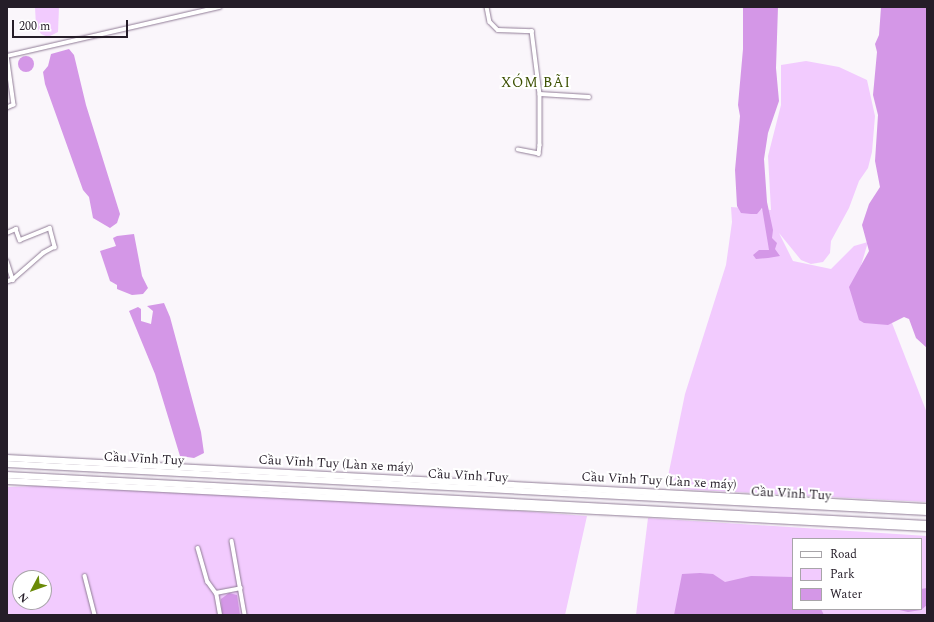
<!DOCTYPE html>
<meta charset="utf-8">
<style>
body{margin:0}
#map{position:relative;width:934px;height:622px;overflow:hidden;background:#faf6fb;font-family:Spectral,serif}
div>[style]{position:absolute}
.green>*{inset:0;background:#f2cbfe}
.water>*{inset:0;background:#d497e7}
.round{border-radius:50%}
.roads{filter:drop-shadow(0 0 1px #907c96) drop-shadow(0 0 1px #907c96)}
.minor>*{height:3.5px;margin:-1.75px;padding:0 1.75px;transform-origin:1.75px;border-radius:1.75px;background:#fff}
.trunk>*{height:5.5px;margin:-2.75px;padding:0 2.75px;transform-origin:2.75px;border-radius:2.75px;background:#fff}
span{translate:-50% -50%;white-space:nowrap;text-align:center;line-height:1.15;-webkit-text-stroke:4px #fff;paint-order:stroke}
.street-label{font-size:13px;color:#251d28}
.neighbourhood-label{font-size:14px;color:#3b4f00;letter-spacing:1px}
.frame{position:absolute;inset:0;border:8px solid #251d28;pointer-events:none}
.legend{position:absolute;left:792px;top:538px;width:130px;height:72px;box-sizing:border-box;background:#fff;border:1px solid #a8a5a9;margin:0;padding:5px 7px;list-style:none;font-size:12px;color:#251d28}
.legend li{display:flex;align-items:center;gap:8px;height:20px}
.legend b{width:20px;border:1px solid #a8a5a9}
.north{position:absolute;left:12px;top:570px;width:40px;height:40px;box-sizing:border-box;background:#fff;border:1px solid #a8a5a9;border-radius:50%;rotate:229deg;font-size:11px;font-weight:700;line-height:16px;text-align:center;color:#251d28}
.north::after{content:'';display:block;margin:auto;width:14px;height:18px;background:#6a8a07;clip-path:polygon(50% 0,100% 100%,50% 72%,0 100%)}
.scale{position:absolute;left:12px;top:20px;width:116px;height:18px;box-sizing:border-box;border:2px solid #251d28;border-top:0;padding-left:5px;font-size:12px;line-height:14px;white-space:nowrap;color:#251d28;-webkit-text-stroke:3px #fff;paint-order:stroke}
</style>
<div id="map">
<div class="green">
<div style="clip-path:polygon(35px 7px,59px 7px,58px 32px,48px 37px,41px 34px,36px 26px)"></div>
<div style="clip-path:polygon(806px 61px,839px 67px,867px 80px,875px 116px,872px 152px,868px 168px,859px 181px,849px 208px,831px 241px,830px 253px,823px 262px,811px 264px,801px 260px,779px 233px,793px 261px,831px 269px,854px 246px,868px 242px,860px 269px,866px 294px,892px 323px,927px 413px,927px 502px,694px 490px,666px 486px,685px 394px,726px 265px,732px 222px,731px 207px,771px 210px,768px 156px,781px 105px,781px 65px)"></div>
<div style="clip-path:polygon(evenodd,64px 485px,522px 511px,587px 516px,565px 615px,7px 615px,7px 487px,64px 485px,20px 578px,44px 578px,44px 602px,20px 602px,20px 578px)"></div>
<div style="clip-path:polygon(evenodd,648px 518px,927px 536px,927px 615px,636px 615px,648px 518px,793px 539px,921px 539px,921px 609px,793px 609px,793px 539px)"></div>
</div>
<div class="water">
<div style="clip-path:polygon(743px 7px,778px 7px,776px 68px,779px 101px,768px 133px,764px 159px,767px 202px,773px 230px,772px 238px,777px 243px,775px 249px,780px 256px,768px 258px,756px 259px,753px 255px,759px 250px,769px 250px,762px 208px,757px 214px,751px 214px,741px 213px,737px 206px,735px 170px,740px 116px,738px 105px,743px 49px)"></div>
<div style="clip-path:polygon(881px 7px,927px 7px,927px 348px,916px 338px,909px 319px,904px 317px,888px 325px,864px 323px,859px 320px,849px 287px,869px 251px,862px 225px,869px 204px,880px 187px,875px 161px,878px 115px,873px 95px,877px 52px,875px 44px,879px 35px)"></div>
<div style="clip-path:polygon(69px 49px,74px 55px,86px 105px,120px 214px,117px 223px,110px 228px,93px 218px,89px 197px,83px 190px,45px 84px,43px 72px,48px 66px,51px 54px)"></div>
<div class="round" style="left:18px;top:56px;width:16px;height:16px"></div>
<div style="clip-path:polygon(134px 234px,142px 276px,148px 288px,143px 294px,132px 295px,117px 289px,117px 285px,110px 281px,100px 251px,116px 246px,113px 238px,117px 236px)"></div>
<div style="clip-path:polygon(164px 303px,170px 317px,201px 432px,204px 453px,194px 458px,180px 456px,155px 374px,129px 311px,138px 307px,141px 309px,141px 321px,151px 324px,153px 311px,147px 306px)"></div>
<div style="clip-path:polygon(700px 573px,713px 574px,725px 582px,751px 576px,793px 577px,793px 609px,821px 609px,824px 615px,674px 615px,682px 574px)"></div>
<div style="clip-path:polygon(927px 588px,927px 605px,921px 610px,908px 612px,895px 609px,921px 609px,921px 589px)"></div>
<div style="clip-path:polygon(229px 593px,237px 595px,240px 615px,222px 615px,221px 599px)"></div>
</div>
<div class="roads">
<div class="minor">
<div style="left:487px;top:7px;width:15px;rotate:79deg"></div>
<div style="left:490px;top:22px;width:11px;rotate:45deg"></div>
<div style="left:498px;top:30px;width:34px;rotate:2deg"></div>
<div style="left:532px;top:31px;width:64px;rotate:82.8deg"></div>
<div style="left:540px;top:94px;width:51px;rotate:90deg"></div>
<div style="left:540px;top:145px;width:9px;rotate:96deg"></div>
<div style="left:539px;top:154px;width:21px;rotate:-169deg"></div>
<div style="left:7px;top:55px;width:50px;rotate:82deg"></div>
<div style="left:14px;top:105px;width:8px;rotate:157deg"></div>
<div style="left:7px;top:56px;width:218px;rotate:-13deg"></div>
<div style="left:540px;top:94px;width:49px;rotate:3.5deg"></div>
<div style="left:7px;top:233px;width:10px;rotate:-24deg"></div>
<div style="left:16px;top:229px;width:12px;rotate:70deg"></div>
<div style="left:20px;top:240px;width:32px;rotate:-22deg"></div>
<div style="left:50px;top:228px;width:20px;rotate:75deg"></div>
<div style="left:55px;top:247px;width:13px;rotate:151deg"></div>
<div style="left:44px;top:253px;width:41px;rotate:138.9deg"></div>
<div style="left:13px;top:280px;width:6px;rotate:162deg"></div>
<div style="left:7px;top:261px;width:20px;rotate:72deg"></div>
<div style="left:232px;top:541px;width:75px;rotate:80deg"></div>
<div style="left:198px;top:548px;width:35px;rotate:74deg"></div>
<div style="left:208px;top:582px;width:14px;rotate:54deg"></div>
<div style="left:85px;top:576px;width:40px;rotate:75.6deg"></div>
<div style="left:220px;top:615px;width:22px;rotate:-100deg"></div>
<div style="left:216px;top:593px;width:25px;rotate:-11deg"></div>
</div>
<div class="trunk">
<div style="left:7px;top:458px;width:921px;rotate:3.05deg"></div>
<div style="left:7px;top:464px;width:921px;rotate:2.99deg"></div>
<div style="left:7px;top:475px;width:921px;rotate:3.05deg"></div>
<div style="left:7px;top:481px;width:921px;rotate:2.92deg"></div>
</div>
</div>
<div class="street-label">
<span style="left:144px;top:459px;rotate:3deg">Cầu Vĩnh Tuy</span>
<span style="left:336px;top:464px;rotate:3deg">Cầu Vĩnh Tuy (Làn xe máy)</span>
<span style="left:468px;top:476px;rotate:3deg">Cầu Vĩnh Tuy</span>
<span style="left:659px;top:481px;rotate:3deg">Cầu Vĩnh Tuy (Làn xe máy)</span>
<span style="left:791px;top:494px;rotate:3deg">Cầu Vĩnh Tuy</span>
</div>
<div class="neighbourhood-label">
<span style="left:536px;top:83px">XÓM BÃI</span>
</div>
<div class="frame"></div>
<ul class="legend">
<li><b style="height:5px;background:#fff"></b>Road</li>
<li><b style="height:11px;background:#f2cbfe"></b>Park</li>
<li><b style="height:11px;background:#d497e7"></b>Water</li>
</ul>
<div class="north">N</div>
<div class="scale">200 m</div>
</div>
